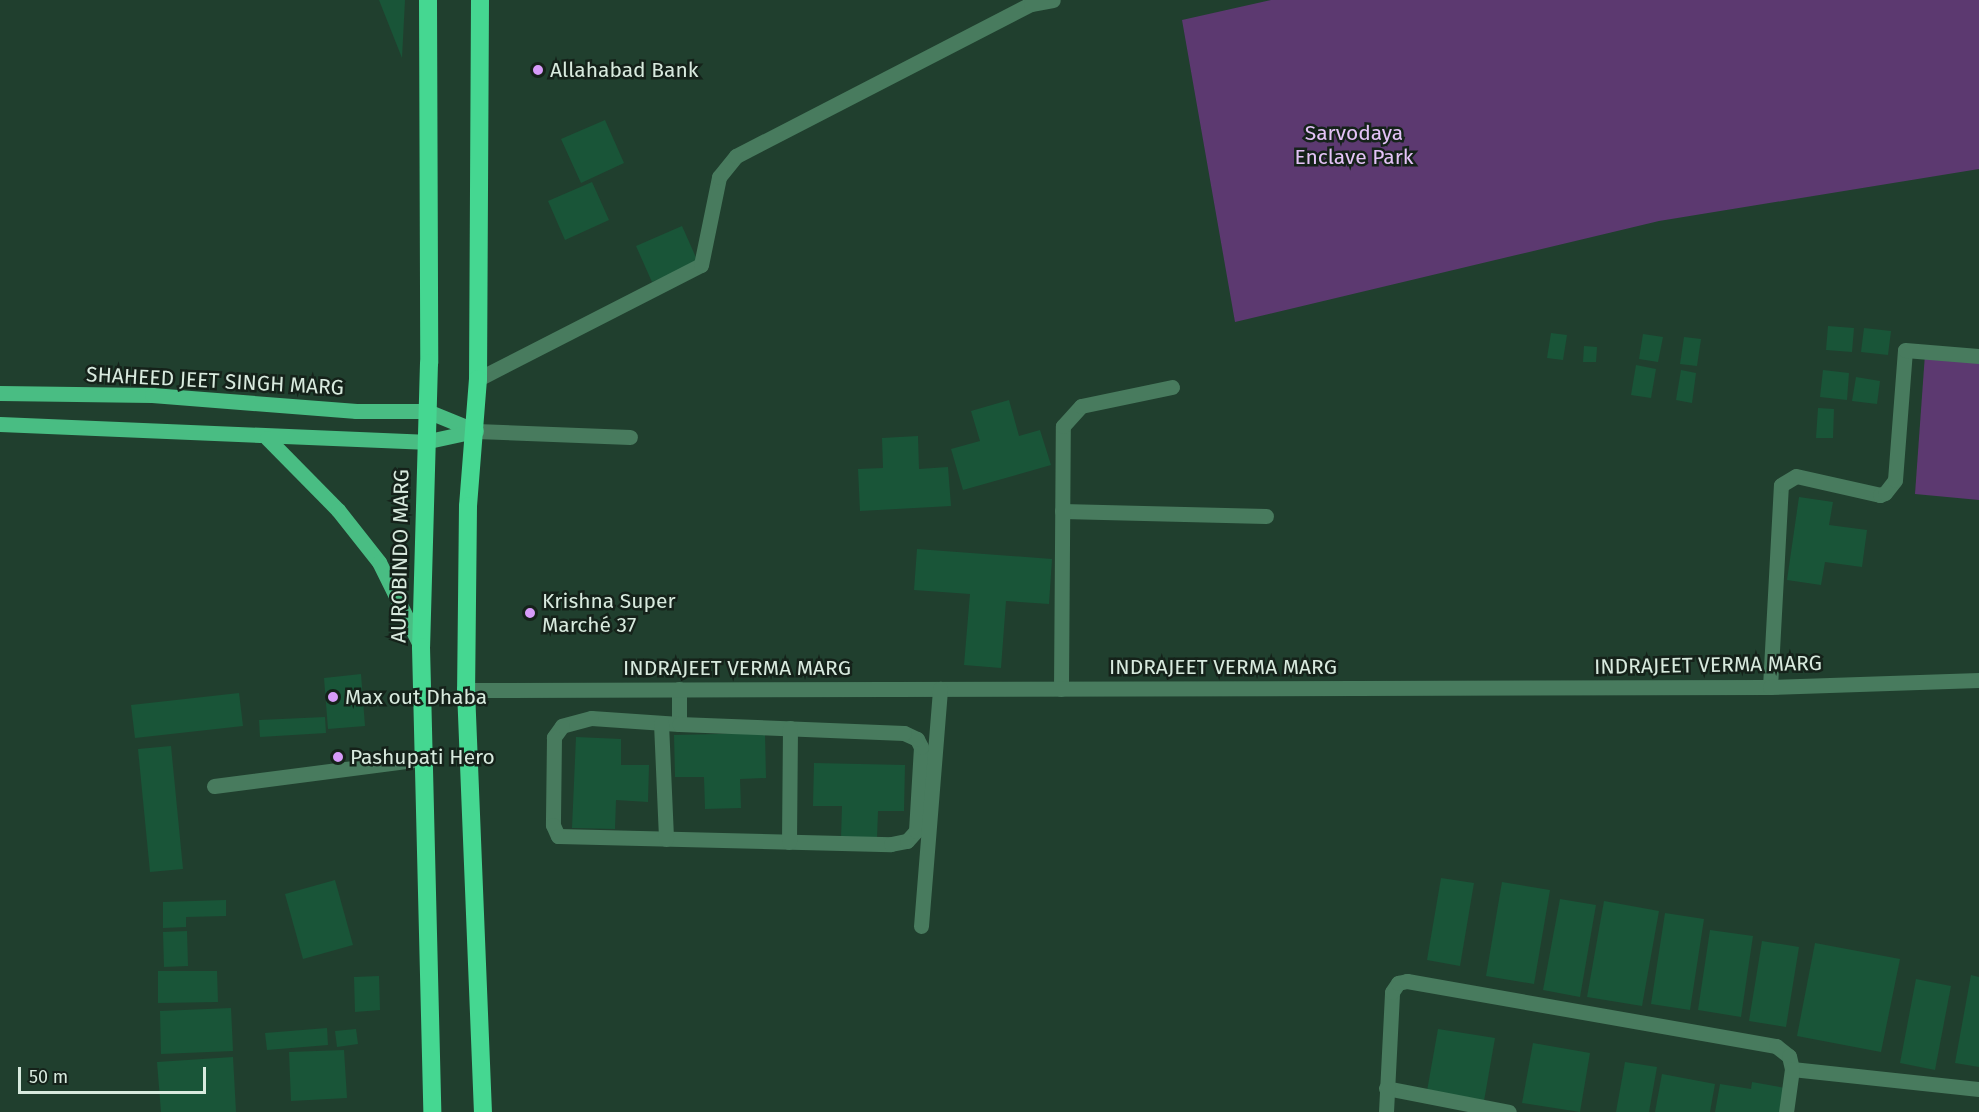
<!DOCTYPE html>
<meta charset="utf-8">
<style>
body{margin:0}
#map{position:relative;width:1979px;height:1112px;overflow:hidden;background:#203f2e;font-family:"Fira Sans",sans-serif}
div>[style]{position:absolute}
.green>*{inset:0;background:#5c3970}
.building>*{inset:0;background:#195538}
.minor>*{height:15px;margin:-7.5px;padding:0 7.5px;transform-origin:7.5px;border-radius:7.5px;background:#487b5e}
.major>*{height:15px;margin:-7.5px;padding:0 7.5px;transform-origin:7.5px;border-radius:7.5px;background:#49bd83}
.highway>*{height:18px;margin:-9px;padding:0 9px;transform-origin:9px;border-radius:9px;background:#45d791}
.dots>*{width:16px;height:16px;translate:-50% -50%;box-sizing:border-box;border:3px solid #15221a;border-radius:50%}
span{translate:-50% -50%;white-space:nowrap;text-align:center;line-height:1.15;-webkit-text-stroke:5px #15221a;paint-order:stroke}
.poi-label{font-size:21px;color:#d8eade}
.left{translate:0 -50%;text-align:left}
.park-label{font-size:21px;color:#e4c3f7}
.street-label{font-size:21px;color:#d8eade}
.scale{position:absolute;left:18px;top:1067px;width:188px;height:27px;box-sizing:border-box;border:3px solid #d8eade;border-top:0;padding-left:8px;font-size:18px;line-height:21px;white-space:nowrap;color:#d8eade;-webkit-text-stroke:4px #15221a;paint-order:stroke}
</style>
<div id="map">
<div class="green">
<div style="clip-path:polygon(1271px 0,1979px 0,1979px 169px,1659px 221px,1235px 322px,1182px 20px)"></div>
<div style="clip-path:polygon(1925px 354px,1979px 358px,1979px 500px,1915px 494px)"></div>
</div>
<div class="building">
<div style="clip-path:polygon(379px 0,405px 0,402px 58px)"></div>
<div style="clip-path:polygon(605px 120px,624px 163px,581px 183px,561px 139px)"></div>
<div style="clip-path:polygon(592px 182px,609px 220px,565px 240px,548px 201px)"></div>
<div style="clip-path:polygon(682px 226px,698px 262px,652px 282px,636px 246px)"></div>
<div style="clip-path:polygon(1828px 326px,1854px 328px,1852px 352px,1826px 350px)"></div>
<div style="clip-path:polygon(1864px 328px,1891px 331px,1888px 355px,1861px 352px)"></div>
<div style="clip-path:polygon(1551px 333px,1567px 335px,1563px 360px,1547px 358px)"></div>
<div style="clip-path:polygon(1643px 334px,1663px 337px,1658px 362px,1639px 359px)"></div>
<div style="clip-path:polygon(1684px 337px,1701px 339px,1697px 366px,1680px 364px)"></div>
<div style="clip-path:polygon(1584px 346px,1597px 347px,1596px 362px,1583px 362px)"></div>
<div style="clip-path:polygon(1636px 365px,1656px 369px,1651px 398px,1631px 395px)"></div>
<div style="clip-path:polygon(1681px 370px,1696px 373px,1692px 403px,1676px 400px)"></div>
<div style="clip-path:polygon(1823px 370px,1849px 373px,1847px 400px,1820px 397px)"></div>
<div style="clip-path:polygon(1856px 377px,1880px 381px,1877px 404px,1852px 401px)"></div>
<div style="clip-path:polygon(1009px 400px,1019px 436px,1040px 430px,1051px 465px,963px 490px,951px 449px,980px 441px,971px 411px)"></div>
<div style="clip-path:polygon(1818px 408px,1834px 409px,1833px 438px,1816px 438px)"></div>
<div style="clip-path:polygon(918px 436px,919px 469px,948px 467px,951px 506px,860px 511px,858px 469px,883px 468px,882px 438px)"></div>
<div style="clip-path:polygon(1799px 497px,1833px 502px,1829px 525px,1867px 530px,1862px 567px,1825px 562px,1821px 585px,1787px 580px)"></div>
<div style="clip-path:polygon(917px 549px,1052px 559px,1049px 604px,1006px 601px,1001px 668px,964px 665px,970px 594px,914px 590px)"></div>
<div style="clip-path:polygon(361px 674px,365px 726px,328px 729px,324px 678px)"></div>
<div style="clip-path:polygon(239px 693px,243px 726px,135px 738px,131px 705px)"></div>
<div style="clip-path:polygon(325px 717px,326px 733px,260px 737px,259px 720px)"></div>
<div style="clip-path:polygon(765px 733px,766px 778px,740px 779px,741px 808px,705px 809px,704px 777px,675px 777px,674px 735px)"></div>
<div style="clip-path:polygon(576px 737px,621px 739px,621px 765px,649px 765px,648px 802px,616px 800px,615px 829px,572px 828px)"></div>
<div style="clip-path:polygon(171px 746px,183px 869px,150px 872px,138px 749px)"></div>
<div style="clip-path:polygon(814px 763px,905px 765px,904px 811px,878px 811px,877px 839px,841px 838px,842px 806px,813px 806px)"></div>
<div style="clip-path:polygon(1441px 878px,1474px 883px,1460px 966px,1427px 960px)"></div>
<div style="clip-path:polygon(335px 880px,353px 945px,303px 959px,285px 894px)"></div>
<div style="clip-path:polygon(1502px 882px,1550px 890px,1534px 984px,1486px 976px)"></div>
<div style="clip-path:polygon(1560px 899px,1596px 905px,1580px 997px,1543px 990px)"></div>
<div style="clip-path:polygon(226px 900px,226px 916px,186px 917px,186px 927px,163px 928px,163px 902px)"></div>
<div style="clip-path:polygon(1604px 901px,1659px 911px,1642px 1006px,1587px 997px)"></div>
<div style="clip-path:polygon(1665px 913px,1704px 919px,1690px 1010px,1651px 1004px)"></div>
<div style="clip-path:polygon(1710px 930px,1753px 936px,1741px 1017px,1698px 1010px)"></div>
<div style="clip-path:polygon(187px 931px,188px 966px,164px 967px,163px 932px)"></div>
<div style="clip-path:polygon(1762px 941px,1799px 947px,1786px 1027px,1749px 1021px)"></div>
<div style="clip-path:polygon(1815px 943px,1900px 959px,1881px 1052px,1797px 1036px)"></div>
<div style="clip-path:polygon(158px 971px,217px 971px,218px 1002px,158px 1003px)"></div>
<div style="clip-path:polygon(1971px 975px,1979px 977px,1979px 1067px,1955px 1063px)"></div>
<div style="clip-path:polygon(379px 976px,380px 1010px,355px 1012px,354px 977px)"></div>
<div style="clip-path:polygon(1916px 979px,1951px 986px,1935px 1070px,1900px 1063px)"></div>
<div style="clip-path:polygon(231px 1008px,233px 1051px,161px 1054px,160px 1011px)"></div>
<div style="clip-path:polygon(327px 1028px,328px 1045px,267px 1050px,265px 1033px)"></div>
<div style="clip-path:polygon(356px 1029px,358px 1044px,337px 1047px,335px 1031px)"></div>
<div style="clip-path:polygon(1438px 1029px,1495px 1038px,1484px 1101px,1427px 1091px)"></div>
<div style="clip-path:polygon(1533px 1043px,1590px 1053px,1580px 1112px,1522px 1103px)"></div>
<div style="clip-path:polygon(344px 1050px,347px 1098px,291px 1101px,289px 1052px)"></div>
<div style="clip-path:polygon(233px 1057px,236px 1112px,161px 1112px,157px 1062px)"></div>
<div style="clip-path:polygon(1625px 1062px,1657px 1067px,1649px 1112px,1616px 1112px)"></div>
<div style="clip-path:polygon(1662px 1074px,1715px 1084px,1710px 1112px,1655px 1112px)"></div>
<div style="clip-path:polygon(1752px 1082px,1785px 1088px,1780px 1112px,1715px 1112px,1720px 1084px,1751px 1089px)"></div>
</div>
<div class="minor">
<div style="left:478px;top:379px;width:250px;rotate:-27.1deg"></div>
<div style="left:701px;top:265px;width:90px;rotate:-78.4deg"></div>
<div style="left:719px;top:177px;width:27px;rotate:-51deg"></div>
<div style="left:736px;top:156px;width:332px;rotate:-27.3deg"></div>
<div style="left:1031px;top:4px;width:22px;rotate:-10deg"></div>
<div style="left:476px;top:431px;width:154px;rotate:2.2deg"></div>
<div style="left:1062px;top:511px;width:204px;rotate:1.4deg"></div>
<div style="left:1770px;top:687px;width:202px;rotate:-86.9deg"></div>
<div style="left:1781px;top:485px;width:17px;rotate:-31deg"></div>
<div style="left:1796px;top:476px;width:86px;rotate:12.7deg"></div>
<div style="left:1880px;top:495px;width:5px;rotate:-22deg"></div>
<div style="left:1885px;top:493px;width:16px;rotate:-52deg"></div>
<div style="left:1895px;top:480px;width:130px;rotate:-85.6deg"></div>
<div style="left:1905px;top:350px;width:74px;rotate:4.6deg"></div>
<div style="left:679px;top:689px;width:35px;rotate:90deg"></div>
<div style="left:679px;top:724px;width:88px;rotate:-176.1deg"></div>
<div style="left:591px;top:718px;width:30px;rotate:165deg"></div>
<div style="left:562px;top:726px;width:14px;rotate:126deg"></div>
<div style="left:554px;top:737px;width:88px;rotate:90.7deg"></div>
<div style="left:553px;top:825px;width:12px;rotate:66deg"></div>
<div style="left:558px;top:836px;width:333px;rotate:1.4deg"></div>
<div style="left:891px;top:844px;width:16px;rotate:-11deg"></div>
<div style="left:907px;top:841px;width:13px;rotate:-48deg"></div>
<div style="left:916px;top:831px;width:84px;rotate:-86.6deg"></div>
<div style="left:921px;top:747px;width:9px;rotate:-117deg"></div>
<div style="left:917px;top:739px;width:14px;rotate:-155deg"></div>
<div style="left:904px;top:733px;width:225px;rotate:-177.7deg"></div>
<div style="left:1061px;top:689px;width:263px;rotate:-89.6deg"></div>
<div style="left:1063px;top:426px;width:27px;rotate:-48deg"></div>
<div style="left:1081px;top:406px;width:93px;rotate:-11.8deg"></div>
<div style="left:466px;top:690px;width:1304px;rotate:-0.13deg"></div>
<div style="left:1770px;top:687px;width:209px;rotate:-1.9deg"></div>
<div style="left:661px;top:723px;width:116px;rotate:87.5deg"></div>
<div style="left:214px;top:786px;width:211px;rotate:-7.4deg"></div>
<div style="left:789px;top:842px;width:114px;rotate:-89.5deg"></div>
<div style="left:921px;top:926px;width:238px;rotate:-85.4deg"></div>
<div style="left:1792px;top:1069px;width:188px;rotate:6.1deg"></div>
<div style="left:1386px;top:1088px;width:125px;rotate:11deg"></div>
<div style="left:1386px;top:1112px;width:120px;rotate:-87.1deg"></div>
<div style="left:1392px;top:992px;width:11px;rotate:-56deg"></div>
<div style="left:1398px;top:983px;width:9px;rotate:-13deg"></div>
<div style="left:1407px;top:981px;width:375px;rotate:10deg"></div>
<div style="left:1776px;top:1046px;width:16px;rotate:38deg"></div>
<div style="left:1789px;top:1056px;width:13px;rotate:77deg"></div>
<div style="left:1792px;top:1069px;width:43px;rotate:97.9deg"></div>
</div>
<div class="major">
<div style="left:0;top:393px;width:152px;rotate:0.8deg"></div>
<div style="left:152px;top:395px;width:205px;rotate:4.5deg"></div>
<div style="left:356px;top:411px;width:71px"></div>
<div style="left:427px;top:411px;width:53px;rotate:22.2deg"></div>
<div style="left:0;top:424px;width:424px;rotate:2.4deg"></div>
<div style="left:424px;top:442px;width:52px;rotate:-12.2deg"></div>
<div style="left:267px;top:438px;width:101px;rotate:45.4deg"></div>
<div style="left:338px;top:510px;width:66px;rotate:51.7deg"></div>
<div style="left:379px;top:562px;width:95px;rotate:63.7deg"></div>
</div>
<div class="highway">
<div style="left:428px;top:0;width:363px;rotate:89.8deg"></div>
<div style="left:429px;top:363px;width:284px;rotate:91.6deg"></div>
<div style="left:421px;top:647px;width:465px;rotate:88.6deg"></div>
<div style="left:480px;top:0;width:379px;rotate:90.3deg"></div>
<div style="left:478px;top:379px;width:127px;rotate:94.5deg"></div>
<div style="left:468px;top:506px;width:184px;rotate:90.6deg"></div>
<div style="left:466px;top:690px;width:422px;rotate:87.7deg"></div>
</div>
<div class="dots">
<div style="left:538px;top:70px;background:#d79bf9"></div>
<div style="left:530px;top:613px;background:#d79bf9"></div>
<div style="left:333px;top:697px;background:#d79bf9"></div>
<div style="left:338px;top:757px;background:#d79bf9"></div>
</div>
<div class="poi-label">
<span class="left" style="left:550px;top:70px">Allahabad Bank</span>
<span class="left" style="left:542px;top:613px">Krishna Super<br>Marché 37</span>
<span class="left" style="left:345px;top:697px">Max out Dhaba</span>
<span class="left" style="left:350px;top:757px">Pashupati Hero</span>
</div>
<div class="park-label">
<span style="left:1354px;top:145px">Sarvodaya<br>Enclave Park</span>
</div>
<div class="street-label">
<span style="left:215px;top:381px;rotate:3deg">SHAHEED JEET SINGH MARG</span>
<span style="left:400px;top:556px;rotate:-89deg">AUROBINDO MARG</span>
<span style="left:1708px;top:665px;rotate:-1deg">INDRAJEET VERMA MARG</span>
<span style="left:1223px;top:667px">INDRAJEET VERMA MARG</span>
<span style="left:737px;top:668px">INDRAJEET VERMA MARG</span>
</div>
<div class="scale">50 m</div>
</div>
